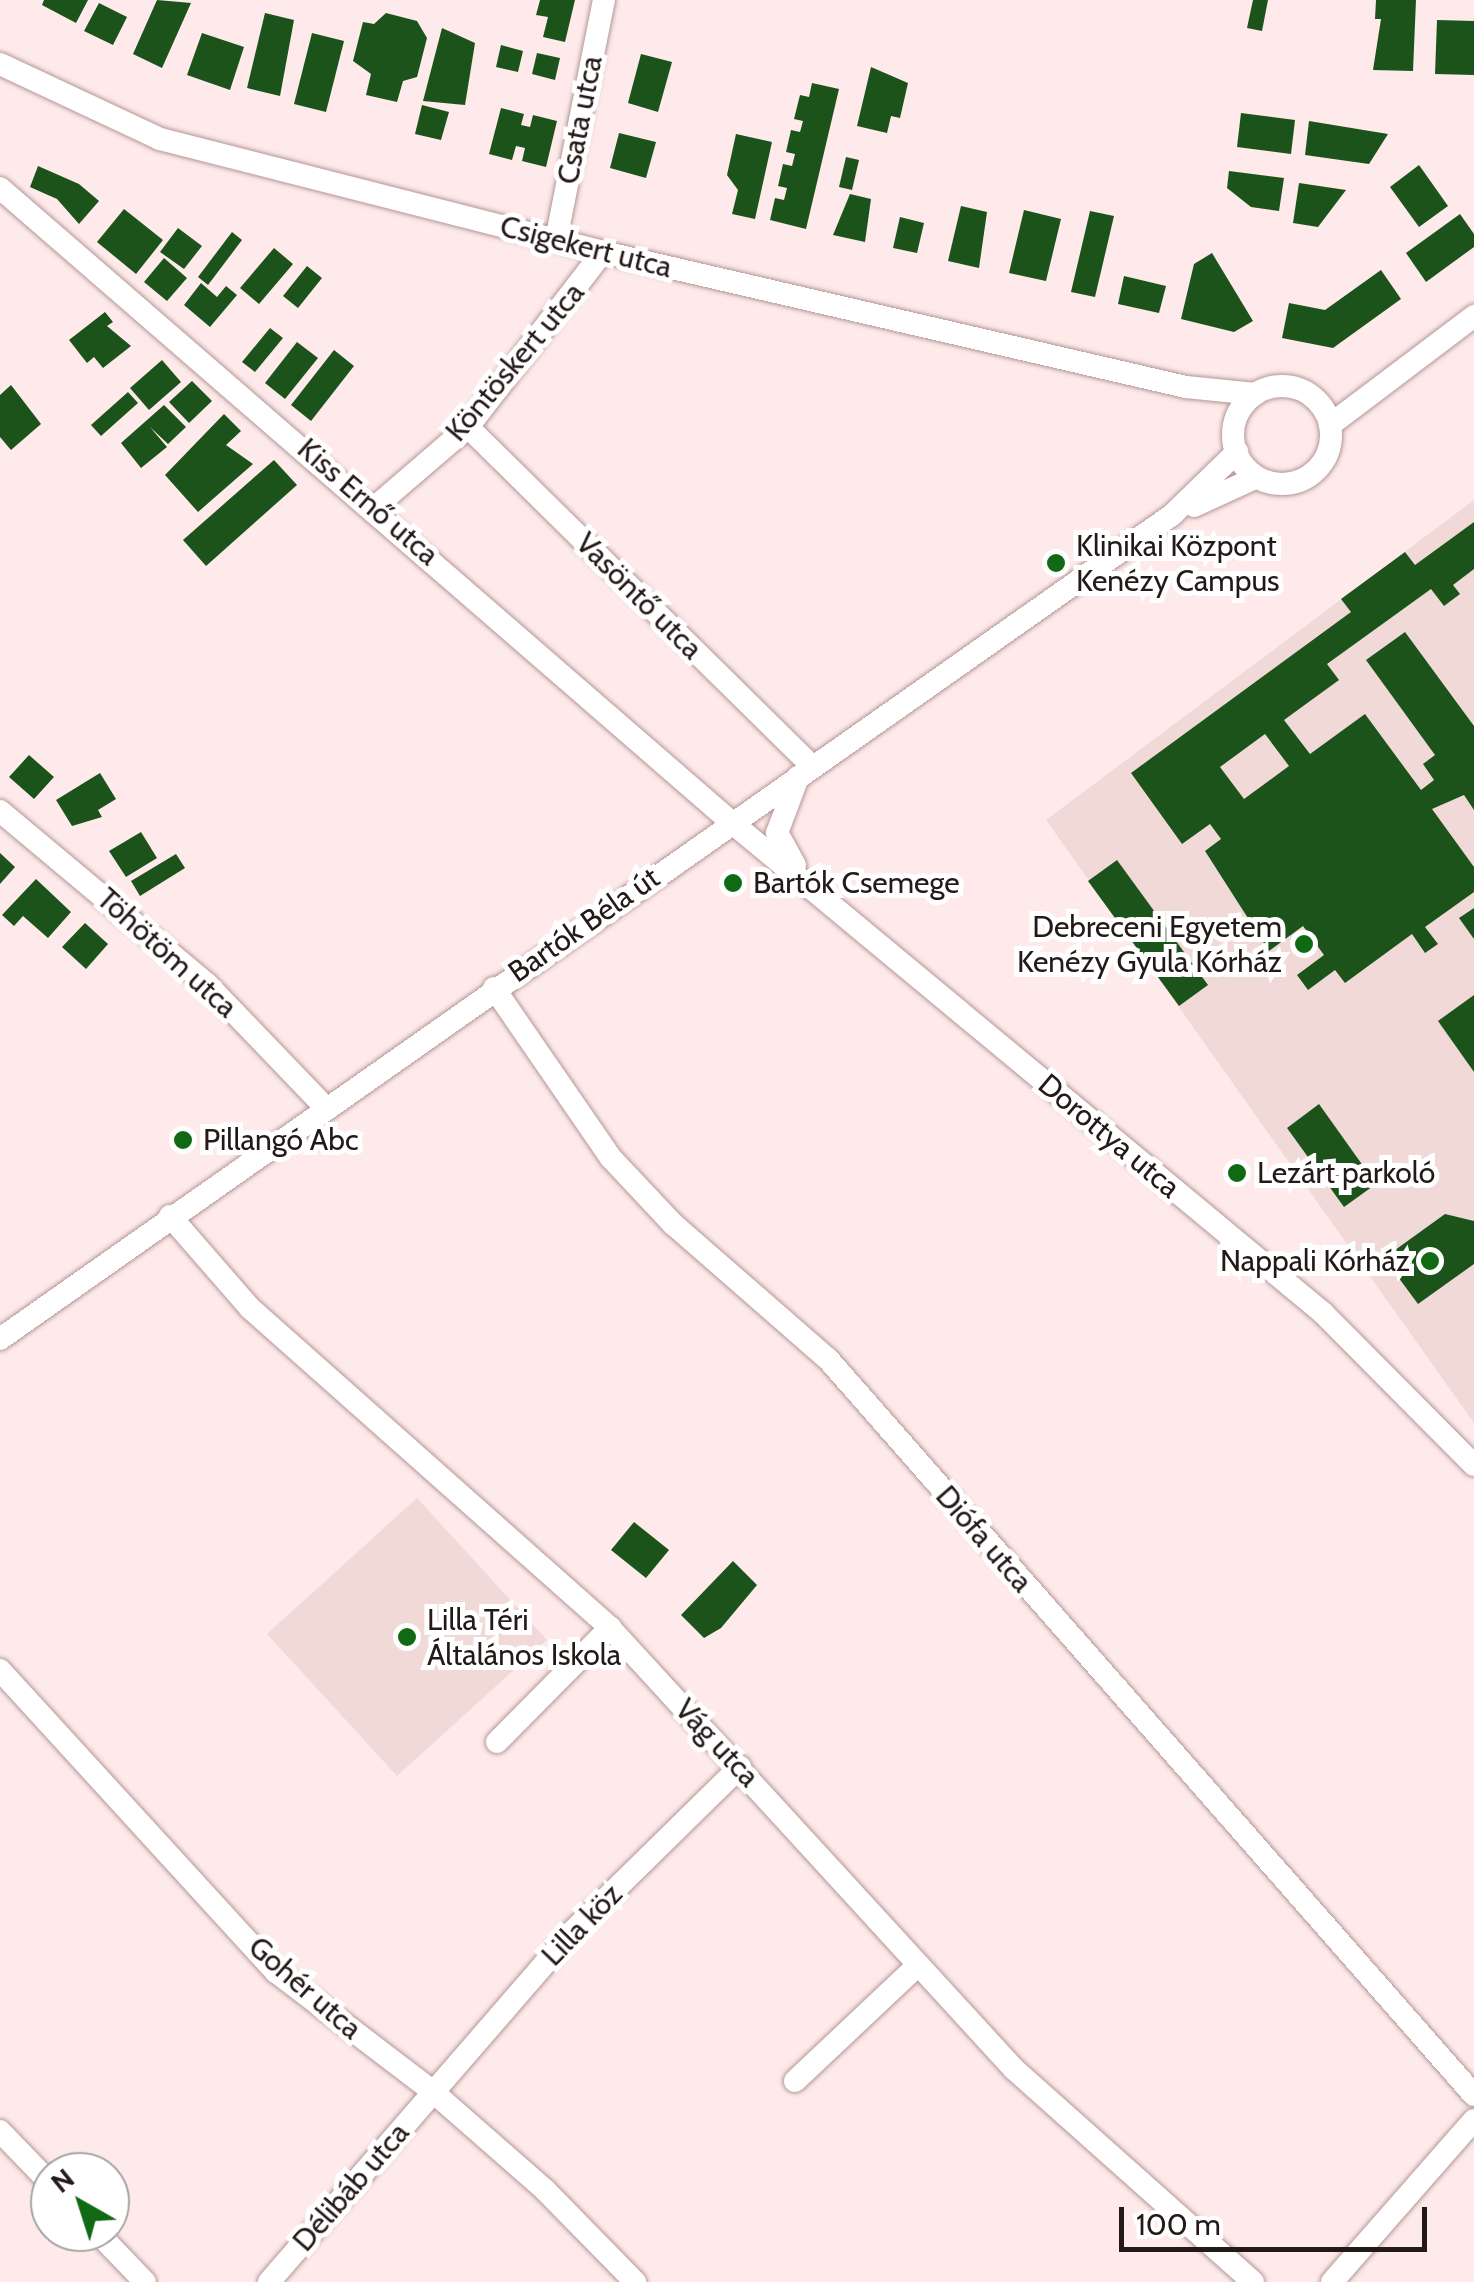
<!DOCTYPE html>
<meta charset="utf-8">
<style>
body{margin:0}
#map{position:relative;width:1474px;height:2282px;overflow:hidden;background:#feeaea;font-family:Cabin,sans-serif}
div>[style]{position:absolute}
.built>*{inset:0;background:#f1d9d8}
.building>*{inset:0;background:#1b531b}
.roads{filter:drop-shadow(0 0 2px #b59696) drop-shadow(0 0 2px #b59696)}
.minor>*{height:22px;margin:-11px;padding:0 11px;transform-origin:11px;border-radius:11px;background:#fff}
.minor>.ring{margin:-11px;padding:0;box-sizing:content-box;background:none;border:22px solid #fff;border-radius:50%}
.dots>*{width:28px;height:28px;translate:-50% -50%;box-sizing:border-box;border:5px solid #fff;border-radius:50%}
span{translate:-50% -50%;white-space:nowrap;text-align:center;line-height:1.15;-webkit-text-stroke:10px #fff;paint-order:stroke}
.street-label{font-size:30px;color:#241919}
.poi-label{font-size:30px;color:#241919}
.left{translate:0 -50%;text-align:left}
.right{translate:-100% -50%;text-align:right}
.north{position:absolute;left:30px;top:2152px;width:100px;height:100px;box-sizing:border-box;background:#fff;border:2px solid #a7a3a3;border-radius:50%;rotate:321deg;font-size:28px;font-weight:700;line-height:40px;text-align:center;color:#241919}
.north::after{content:'';display:block;margin:auto;width:35px;height:45px;background:#0f6a13;clip-path:polygon(50% 0,100% 100%,50% 72%,0 100%)}
.scale{position:absolute;left:1119px;top:2207px;width:308px;height:45px;box-sizing:border-box;border:5px solid #241919;border-top:0;padding-left:12px;font-size:30px;line-height:35px;white-space:nowrap;color:#241919;-webkit-text-stroke:8px #fff;paint-order:stroke}
</style>
<div id="map">
<div class="built">
<div style="clip-path:polygon(1474px 500px,1474px 1423px,1046px 820px)"></div>
<div style="clip-path:polygon(417px 1498px,547px 1640px,397px 1776px,267px 1634px)"></div>
</div>
<div class="building">
<div style="clip-path:polygon(44px 0,88px 0,76px 23px,42px 5px)"></div>
<div style="clip-path:polygon(157px 0,191px 3px,162px 68px,133px 54px)"></div>
<div style="clip-path:polygon(540px 0,575px 0,565px 42px,543px 37px,548px 17px,536px 15px)"></div>
<div style="clip-path:polygon(1253px 0,1268px 0,1262px 31px,1247px 28px)"></div>
<div style="clip-path:polygon(1376px 0,1416px 0,1413px 71px,1373px 70px,1381px 19px,1375px 19px)"></div>
<div style="clip-path:polygon(99px 3px,127px 17px,113px 45px,84px 31px)"></div>
<div style="clip-path:polygon(265px 13px,294px 20px,280px 96px,247px 88px)"></div>
<div style="clip-path:polygon(386px 13px,417px 21px,427px 38px,417px 77px,403px 81px,397px 102px,366px 95px,371px 74px,353px 61px,363px 22px,374px 24px)"></div>
<div style="clip-path:polygon(1437px 20px,1474px 21px,1474px 75px,1435px 74px)"></div>
<div style="clip-path:polygon(442px 28px,475px 43px,465px 105px,423px 101px)"></div>
<div style="clip-path:polygon(202px 33px,244px 47px,230px 90px,187px 75px)"></div>
<div style="clip-path:polygon(312px 33px,344px 41px,326px 112px,294px 104px)"></div>
<div style="clip-path:polygon(501px 45px,523px 51px,518px 72px,496px 67px)"></div>
<div style="clip-path:polygon(537px 53px,560px 58px,555px 80px,532px 74px)"></div>
<div style="clip-path:polygon(641px 54px,672px 62px,658px 112px,628px 103px)"></div>
<div style="clip-path:polygon(871px 67px,908px 83px,900px 118px,891px 116px,887px 133px,857px 126px)"></div>
<div style="clip-path:polygon(812px 83px,839px 89px,806px 229px,770px 220px,775px 198px,784px 200px,787px 188px,778px 186px,783px 164px,792px 166px,795px 154px,786px 152px,791px 130px,800px 132px,803px 121px,794px 119px,800px 95px,809px 97px)"></div>
<div style="clip-path:polygon(422px 105px,449px 112px,441px 140px,415px 134px)"></div>
<div style="clip-path:polygon(501px 108px,524px 114px,521px 125px,530px 127px,533px 115px,557px 121px,546px 167px,522px 161px,525px 148px,516px 146px,512px 160px,489px 154px)"></div>
<div style="clip-path:polygon(1241px 113px,1295px 120px,1291px 154px,1237px 147px)"></div>
<div style="clip-path:polygon(1309px 121px,1388px 134px,1369px 164px,1305px 155px)"></div>
<div style="clip-path:polygon(619px 133px,656px 142px,646px 178px,610px 168px)"></div>
<div style="clip-path:polygon(736px 134px,772px 142px,755px 219px,732px 214px,738px 190px,727px 175px)"></div>
<div style="clip-path:polygon(846px 157px,859px 160px,852px 190px,839px 187px)"></div>
<div style="clip-path:polygon(1419px 165px,1448px 206px,1419px 227px,1390px 187px)"></div>
<div style="clip-path:polygon(38px 166px,79px 184px,99px 201px,79px 224px,57px 199px,30px 187px)"></div>
<div style="clip-path:polygon(1229px 171px,1284px 178px,1279px 211px,1251px 207px,1227px 188px)"></div>
<div style="clip-path:polygon(1299px 183px,1346px 190px,1318px 227px,1293px 223px)"></div>
<div style="clip-path:polygon(850px 194px,871px 199px,865px 242px,833px 235px)"></div>
<div style="clip-path:polygon(961px 206px,987px 212px,979px 268px,948px 261px)"></div>
<div style="clip-path:polygon(124px 209px,163px 240px,136px 274px,97px 242px)"></div>
<div style="clip-path:polygon(1024px 210px,1061px 219px,1046px 281px,1009px 273px)"></div>
<div style="clip-path:polygon(1090px 211px,1114px 216px,1095px 297px,1071px 292px)"></div>
<div style="clip-path:polygon(1460px 214px,1474px 234px,1474px 247px,1426px 282px,1406px 253px)"></div>
<div style="clip-path:polygon(900px 217px,924px 223px,917px 253px,893px 248px)"></div>
<div style="clip-path:polygon(178px 228px,202px 246px,184px 269px,160px 252px)"></div>
<div style="clip-path:polygon(232px 232px,242px 240px,208px 285px,198px 277px)"></div>
<div style="clip-path:polygon(274px 248px,293px 264px,259px 304px,240px 288px)"></div>
<div style="clip-path:polygon(1212px 253px,1253px 321px,1234px 332px,1181px 319px,1194px 264px)"></div>
<div style="clip-path:polygon(164px 258px,187px 278px,167px 301px,144px 282px)"></div>
<div style="clip-path:polygon(307px 266px,322px 278px,298px 308px,283px 296px)"></div>
<div style="clip-path:polygon(1381px 270px,1401px 299px,1333px 348px,1282px 338px,1289px 303px,1325px 310px)"></div>
<div style="clip-path:polygon(1124px 276px,1166px 286px,1159px 313px,1118px 304px)"></div>
<div style="clip-path:polygon(201px 283px,217px 297px,226px 286px,237px 295px,210px 327px,184px 305px)"></div>
<div style="clip-path:polygon(105px 312px,113px 322px,107px 326px,131px 346px,103px 368px,94px 357px,87px 363px,69px 340px)"></div>
<div style="clip-path:polygon(270px 328px,283px 338px,255px 372px,242px 362px)"></div>
<div style="clip-path:polygon(297px 342px,318px 358px,285px 399px,265px 383px)"></div>
<div style="clip-path:polygon(334px 350px,354px 366px,311px 421px,291px 405px)"></div>
<div style="clip-path:polygon(162px 360px,181px 382px,149px 410px,130px 388px)"></div>
<div style="clip-path:polygon(192px 381px,212px 401px,189px 423px,169px 402px)"></div>
<div style="clip-path:polygon(11px 385px,41px 424px,11px 450px,0 437px,0 395px)"></div>
<div style="clip-path:polygon(128px 392px,138px 403px,101px 436px,91px 425px)"></div>
<div style="clip-path:polygon(164px 405px,186px 427px,168px 444px,150px 427px,167px 447px,141px 468px,121px 443px)"></div>
<div style="clip-path:polygon(224px 414px,241px 431px,226px 445px,253px 464px,198px 512px,165px 475px)"></div>
<div style="clip-path:polygon(274px 460px,297px 485px,206px 566px,183px 540px)"></div>
<div style="clip-path:polygon(evenodd,1474px 522px,1474px 569px,1453px 585px,1460px 594px,1444px 606px,1431px 589px,1327px 664px,1339px 680px,1284px 720px,1310px 754px,1365px 714px,1421px 790px,1434px 780px,1423px 764px,1435px 755px,1366px 660px,1405px 632px,1474px 726px,1474px 810px,1464px 795px,1432px 809px,1474px 867px,1474px 892px,1425px 927px,1438px 944px,1425px 953px,1412px 934px,1345px 983px,1335px 970px,1308px 990px,1297px 975px,1324px 955px,1303px 926px,1269px 951px,1205px 851px,1221px 839px,1210px 824px,1182px 844px,1131px 773px,1351px 612px,1341px 599px,1405px 552px,1415px 565px,1474px 522px,1265px 734px,1289px 766px,1244px 799px,1220px 767px,1265px 734px)"></div>
<div style="clip-path:polygon(29px 755px,54px 777px,34px 799px,9px 777px)"></div>
<div style="clip-path:polygon(100px 773px,116px 799px,98px 810px,102px 817px,72px 826px,56px 800px)"></div>
<div style="clip-path:polygon(141px 832px,157px 858px,126px 877px,109px 851px)"></div>
<div style="clip-path:polygon(0 853px,15px 867px,0 884px)"></div>
<div style="clip-path:polygon(176px 854px,185px 868px,140px 896px,131px 881px)"></div>
<div style="clip-path:polygon(1117px 860px,1208px 985px,1179px 1006px,1088px 881px)"></div>
<div style="clip-path:polygon(36px 879px,71px 912px,48px 938px,23px 916px,14px 926px,2px 915px)"></div>
<div style="clip-path:polygon(1474px 908px,1474px 939px,1459px 918px)"></div>
<div style="clip-path:polygon(85px 923px,108px 944px,86px 969px,62px 947px)"></div>
<div style="clip-path:polygon(1474px 995px,1474px 1072px,1438px 1021px)"></div>
<div style="clip-path:polygon(1319px 1104px,1376px 1184px,1344px 1207px,1287px 1128px)"></div>
<div style="clip-path:polygon(1445px 1214px,1474px 1221px,1474px 1264px,1418px 1304px,1384px 1258px)"></div>
<div style="clip-path:polygon(634px 1522px,669px 1550px,646px 1578px,611px 1550px)"></div>
<div style="clip-path:polygon(733px 1561px,757px 1585px,721px 1628px,704px 1638px,681px 1615px)"></div>
</div>
<div class="roads">
<div class="minor">
<div style="left:0;top:64px;width:177px;rotate:25.1deg"></div>
<div style="left:160px;top:139px;width:457px;rotate:14.3deg"></div>
<div style="left:603px;top:252px;width:598px;rotate:13.04deg"></div>
<div style="left:1186px;top:387px;width:70px;rotate:5.7deg"></div>
<div style="left:0;top:188px;width:966px;rotate:40.93deg"></div>
<div style="left:730px;top:821px;width:771px;rotate:39.68deg"></div>
<div style="left:1323px;top:1313px;width:214px;rotate:45.2deg"></div>
<div style="left:556px;top:240px;width:245px;rotate:-78.7deg"></div>
<div class="ring" style="left:1233px;top:386px;width:76px;height:76px"></div>
<div style="left:1330px;top:425px;width:181px;rotate:-37.1deg"></div>
<div style="left:468px;top:427px;width:480px;rotate:44.6deg"></div>
<div style="left:1194px;top:506px;width:69px;rotate:-24.7deg"></div>
<div style="left:375px;top:507px;width:123px;rotate:-40.7deg"></div>
<div style="left:468px;top:427px;width:221px;rotate:-52.4deg"></div>
<div style="left:0;top:811px;width:270px;rotate:39.9deg"></div>
<div style="left:207px;top:984px;width:169px;rotate:46.2deg"></div>
<div style="left:795px;top:865px;width:37px;rotate:-119deg"></div>
<div style="left:777px;top:833px;width:60px;rotate:-69.4deg"></div>
<div style="left:494px;top:988px;width:206px;rotate:55.5deg"></div>
<div style="left:611px;top:1158px;width:91px;rotate:46.8deg"></div>
<div style="left:673px;top:1224px;width:206px;rotate:41.1deg"></div>
<div style="left:828px;top:1359px;width:979px;rotate:48.73deg"></div>
<div style="left:170px;top:1216px;width:122px;rotate:49deg"></div>
<div style="left:250px;top:1308px;width:482px;rotate:41.6deg"></div>
<div style="left:610px;top:1628px;width:598px;rotate:47.51deg"></div>
<div style="left:1014px;top:2069px;width:320px;rotate:41.7deg"></div>
<div style="left:0;top:1339px;width:1433px;rotate:-35.11deg"></div>
<div style="left:1172px;top:515px;width:91px;rotate:-44.1deg"></div>
<div style="left:0;top:1670px;width:409px;rotate:47.6deg"></div>
<div style="left:276px;top:1972px;width:196px;rotate:37.3deg"></div>
<div style="left:432px;top:2091px;width:150px;rotate:41.2deg"></div>
<div style="left:545px;top:2190px;width:129px;rotate:45.6deg"></div>
<div style="left:497px;top:1742px;width:161px;rotate:-45.3deg"></div>
<div style="left:795px;top:2081px;width:168px;rotate:-43.3deg"></div>
<div style="left:0;top:2131px;width:72px;rotate:46.1deg"></div>
<div style="left:97px;top:2232px;width:69px;rotate:46.2deg"></div>
<div style="left:269px;top:2282px;width:462px;rotate:-49.1deg"></div>
<div style="left:571px;top:1933px;width:237px;rotate:-44.5deg"></div>
<div style="left:1332px;top:2282px;width:215px;rotate:-48.8deg"></div>
</div>
</div>
<div class="dots">
<div style="left:1056px;top:563px;background:#0f6a13"></div>
<div style="left:733px;top:883px;background:#0f6a13"></div>
<div style="left:1304px;top:944px;background:#0f6a13"></div>
<div style="left:183px;top:1140px;background:#0f6a13"></div>
<div style="left:1237px;top:1173px;background:#0f6a13"></div>
<div style="left:1430px;top:1261px;background:#0f6a13"></div>
<div style="left:407px;top:1637px;background:#0f6a13"></div>
</div>
<div class="street-label">
<span style="left:580px;top:120px;rotate:-79deg">Csata utca</span>
<span style="left:586px;top:247px;rotate:14deg">Csigekert utca</span>
<span style="left:515px;top:362px;rotate:-50deg">Köntöskert utca</span>
<span style="left:368px;top:502px;rotate:41deg">Kiss Ernő utca</span>
<span style="left:639px;top:596px;rotate:45deg">Vasöntő utca</span>
<span style="left:584px;top:925px;rotate:-35deg">Bartók Béla út</span>
<span style="left:167px;top:953px;rotate:42deg">Töhötöm utca</span>
<span style="left:1109px;top:1136px;rotate:40deg">Dorottya utca</span>
<span style="left:984px;top:1539px;rotate:49deg">Diófa utca</span>
<span style="left:717px;top:1743px;rotate:47deg">Vág utca</span>
<span style="left:582px;top:1925px;rotate:-46deg">Lilla köz</span>
<span style="left:305px;top:1988px;rotate:41deg">Gohér utca</span>
<span style="left:351px;top:2187px;rotate:-49deg">Délibáb utca</span>
</div>
<div class="poi-label">
<span class="left" style="left:1076px;top:563px">Klinikai Központ<br>Kenézy Campus</span>
<span class="left" style="left:753px;top:883px">Bartók Csemege</span>
<span class="right" style="left:1282px;top:944px">Debreceni Egyetem<br>Kenézy Gyula Kórház</span>
<span class="left" style="left:203px;top:1140px">Pillangó Abc</span>
<span class="left" style="left:1257px;top:1173px">Lezárt parkoló</span>
<span class="right" style="left:1410px;top:1261px">Nappali Kórház</span>
<span class="left" style="left:427px;top:1637px">Lilla Téri<br>Általános Iskola</span>
</div>
<div class="north">N</div>
<div class="scale">100 m</div>
</div>
